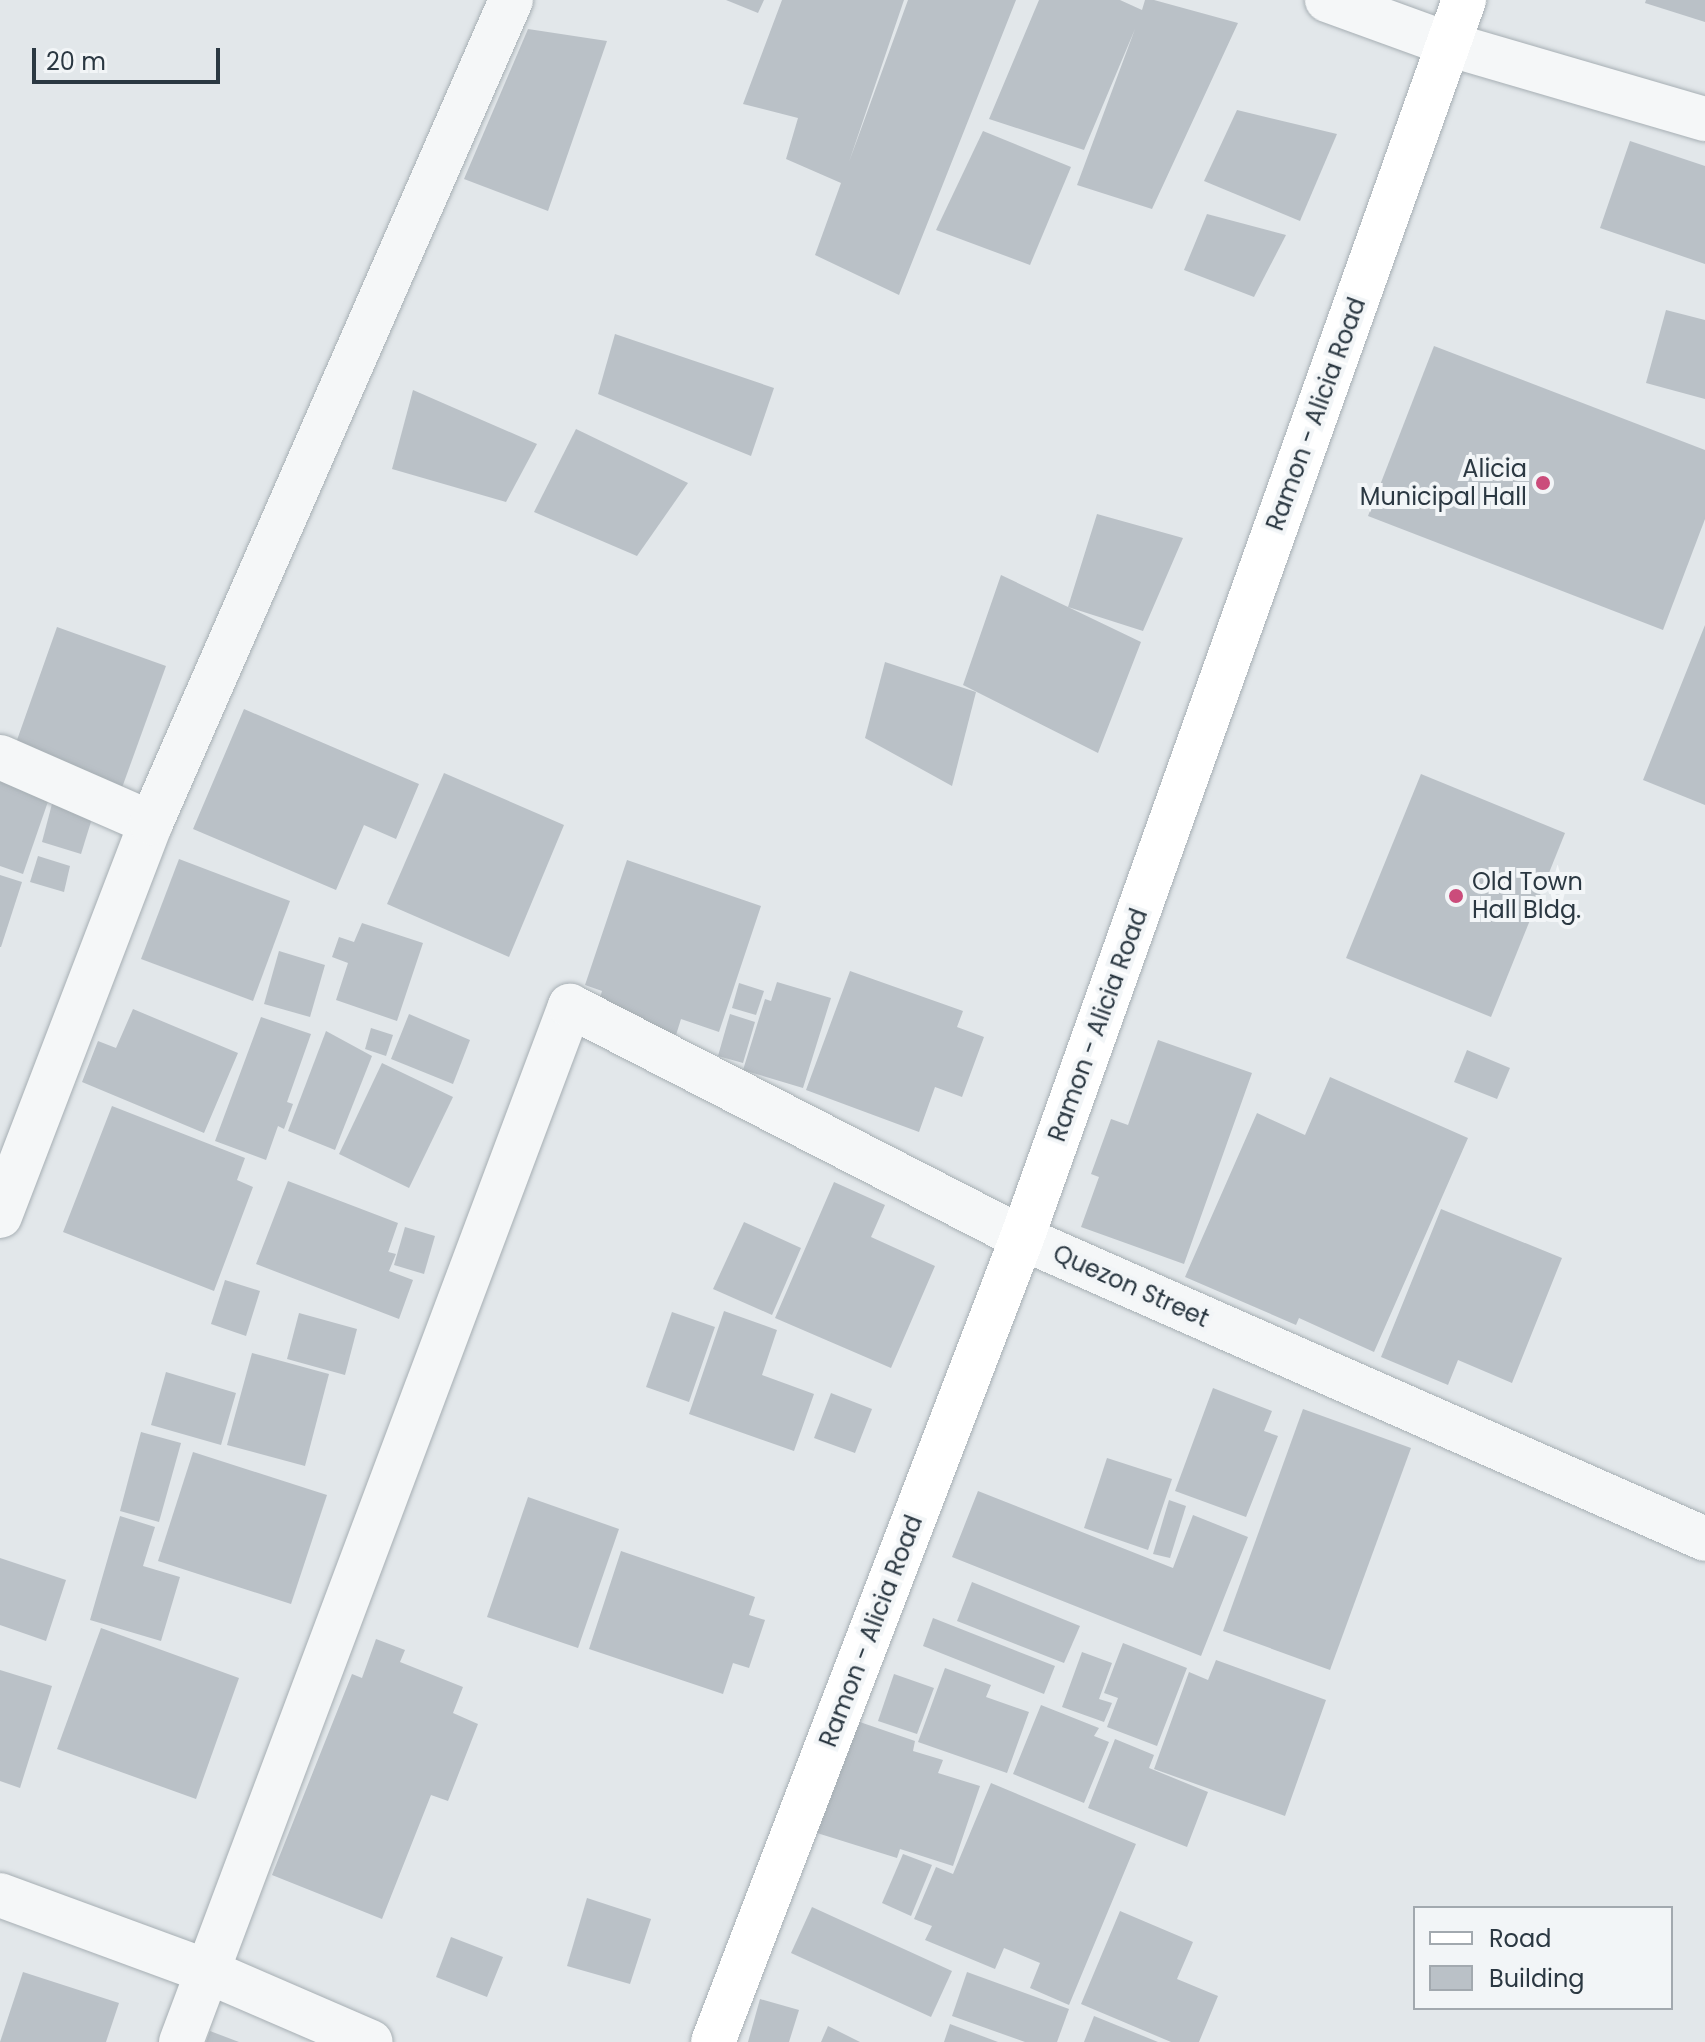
<!DOCTYPE html>
<style>
body{margin:0}
#map{position:relative;width:1705px;height:2042px;overflow:hidden;background:#e2e7ea;font-family:Poppins,sans-serif}
div>[style]{position:absolute}
.building>*{inset:0;background:#bac1c7}
.roads{filter:drop-shadow(0 0 2px #a7afb4) drop-shadow(0 0 2px #a7afb4)}
.minor>*{height:44px;margin:-22px;padding:0 22px;transform-origin:22px;border-radius:22px;background:#f5f7f8}
.major>*{height:44px;margin:-22px;padding:0 22px;transform-origin:22px;border-radius:22px;background:#fff}
.dots>*{width:22px;height:22px;translate:-50% -50%;box-sizing:border-box;border:4px solid #f2f5f7;border-radius:50%}
span{translate:-50% -50%;white-space:nowrap;text-align:center;line-height:1.15;-webkit-text-stroke:8px #f2f5f7;paint-order:stroke}
.street-label{font-size:24px;color:#2b3842}
.poi-label{font-size:24px;color:#2b3842}
.right{translate:-100% -50%;text-align:right}
.left{translate:0 -50%;text-align:left}
.legend{position:absolute;left:1413px;top:1906px;width:260px;height:104px;box-sizing:border-box;background:#f2f5f7;border:2px solid #a2a9af;margin:0;padding:10px 14px;list-style:none;font-size:24px;color:#2b3842}
.legend li{display:flex;align-items:center;gap:16px;height:40px}
.legend b{width:40px;border:2px solid #a2a9af}
.scale{position:absolute;left:32px;top:48px;width:188px;height:36px;box-sizing:border-box;border:4px solid #2b3842;border-top:0;padding-left:10px;font-size:24px;line-height:28px;white-space:nowrap;color:#2b3842;-webkit-text-stroke:6px #f2f5f7;paint-order:stroke}
</style>
<div id="map">
<div class="building">
<div style="clip-path:polygon(726px 0,764px 0,758px 13px)"></div>
<div style="clip-path:polygon(782px 0,904px 0,849px 162px,908px 0,1016px 0,899px 295px,815px 255px,841px 183px,786px 159px,798px 118px,743px 104px)"></div>
<div style="clip-path:polygon(1039px 0,1120px 0,1142px 10px,1145px 0,1154px 0,1238px 23px,1152px 209px,1077px 185px,1135px 29px,1084px 150px,989px 119px)"></div>
<div style="clip-path:polygon(1646px 0,1705px 0,1705px 22px,1645px 3px)"></div>
<div style="clip-path:polygon(528px 29px,607px 41px,548px 211px,464px 179px)"></div>
<div style="clip-path:polygon(1237px 110px,1337px 134px,1300px 221px,1204px 181px)"></div>
<div style="clip-path:polygon(983px 131px,1071px 167px,1030px 265px,936px 230px)"></div>
<div style="clip-path:polygon(1630px 141px,1705px 166px,1705px 264px,1600px 228px)"></div>
<div style="clip-path:polygon(1207px 214px,1286px 235px,1254px 297px,1184px 270px)"></div>
<div style="clip-path:polygon(1666px 310px,1705px 320px,1705px 399px,1646px 383px)"></div>
<div style="clip-path:polygon(615px 334px,774px 388px,751px 456px,598px 394px)"></div>
<div style="clip-path:polygon(1434px 346px,1705px 450px,1705px 519px,1663px 630px,1368px 516px)"></div>
<div style="clip-path:polygon(413px 390px,537px 444px,506px 502px,392px 469px)"></div>
<div style="clip-path:polygon(576px 429px,688px 483px,637px 556px,534px 512px)"></div>
<div style="clip-path:polygon(1097px 514px,1183px 538px,1143px 631px,1068px 607px,1141px 642px,1098px 753px,963px 685px,1001px 575px,1068px 607px)"></div>
<div style="clip-path:polygon(1705px 625px,1705px 805px,1643px 780px)"></div>
<div style="clip-path:polygon(57px 627px,166px 666px,119px 796px,11px 757px)"></div>
<div style="clip-path:polygon(885px 662px,976px 692px,952px 786px,865px 738px)"></div>
<div style="clip-path:polygon(244px 709px,419px 784px,396px 839px,364px 825px,336px 890px,193px 829px)"></div>
<div style="clip-path:polygon(0 769px,53px 787px,23px 874px,0 866px)"></div>
<div style="clip-path:polygon(444px 773px,564px 825px,509px 957px,387px 904px)"></div>
<div style="clip-path:polygon(1421px 774px,1565px 833px,1491px 1017px,1346px 958px)"></div>
<div style="clip-path:polygon(53px 800px,94px 812px,81px 854px,42px 842px)"></div>
<div style="clip-path:polygon(38px 856px,70px 866px,64px 892px,30px 882px)"></div>
<div style="clip-path:polygon(179px 859px,290px 901px,253px 1001px,141px 959px)"></div>
<div style="clip-path:polygon(627px 860px,761px 906px,719px 1032px,681px 1019px,676px 1035px,597px 1008px,602px 991px,585px 985px)"></div>
<div style="clip-path:polygon(0 875px,22px 882px,1px 947px,0 947px)"></div>
<div style="clip-path:polygon(362px 923px,423px 943px,397px 1021px,336px 1000px,348px 963px,332px 957px,339px 937px,354px 942px)"></div>
<div style="clip-path:polygon(279px 951px,325px 965px,310px 1017px,264px 1004px)"></div>
<div style="clip-path:polygon(850px 971px,963px 1011px,957px 1027px,984px 1037px,962px 1097px,935px 1087px,919px 1132px,806px 1090px)"></div>
<div style="clip-path:polygon(777px 982px,831px 998px,803px 1088px,743px 1070px,765px 999px,771px 1001px)"></div>
<div style="clip-path:polygon(739px 983px,764px 991px,756px 1015px,732px 1008px)"></div>
<div style="clip-path:polygon(133px 1009px,238px 1053px,204px 1133px,82px 1082px,98px 1041px,116px 1048px)"></div>
<div style="clip-path:polygon(409px 1014px,470px 1040px,453px 1084px,391px 1059px)"></div>
<div style="clip-path:polygon(730px 1014px,755px 1022px,743px 1063px,718px 1056px)"></div>
<div style="clip-path:polygon(261px 1017px,311px 1034px,287px 1102px,293px 1104px,284px 1129px,278px 1126px,266px 1160px,215px 1141px)"></div>
<div style="clip-path:polygon(371px 1028px,393px 1035px,386px 1056px,365px 1049px)"></div>
<div style="clip-path:polygon(326px 1031px,372px 1056px,335px 1150px,288px 1131px)"></div>
<div style="clip-path:polygon(1158px 1040px,1252px 1073px,1184px 1264px,1081px 1227px,1099px 1177px,1091px 1174px,1111px 1119px,1128px 1125px)"></div>
<div style="clip-path:polygon(1467px 1050px,1510px 1068px,1497px 1099px,1454px 1082px)"></div>
<div style="clip-path:polygon(382px 1063px,453px 1097px,409px 1188px,339px 1154px)"></div>
<div style="clip-path:polygon(1330px 1077px,1468px 1138px,1374px 1352px,1299px 1318px,1296px 1325px,1185px 1277px,1257px 1113px,1305px 1135px)"></div>
<div style="clip-path:polygon(112px 1106px,245px 1158px,237px 1180px,253px 1187px,214px 1291px,63px 1232px)"></div>
<div style="clip-path:polygon(288px 1181px,398px 1223px,388px 1252px,396px 1254px,389px 1271px,413px 1280px,399px 1319px,256px 1264px)"></div>
<div style="clip-path:polygon(834px 1182px,885px 1205px,871px 1237px,935px 1266px,891px 1368px,775px 1318px)"></div>
<div style="clip-path:polygon(1441px 1209px,1562px 1258px,1512px 1383px,1458px 1360px,1448px 1385px,1381px 1357px)"></div>
<div style="clip-path:polygon(744px 1222px,801px 1248px,772px 1315px,713px 1289px)"></div>
<div style="clip-path:polygon(405px 1227px,435px 1236px,424px 1274px,394px 1265px)"></div>
<div style="clip-path:polygon(225px 1280px,260px 1291px,246px 1336px,211px 1324px)"></div>
<div style="clip-path:polygon(724px 1311px,777px 1330px,762px 1375px,814px 1394px,794px 1451px,689px 1414px)"></div>
<div style="clip-path:polygon(672px 1312px,715px 1327px,689px 1402px,646px 1387px)"></div>
<div style="clip-path:polygon(299px 1313px,357px 1329px,345px 1375px,287px 1359px)"></div>
<div style="clip-path:polygon(252px 1353px,329px 1374px,305px 1466px,227px 1445px)"></div>
<div style="clip-path:polygon(166px 1372px,236px 1393px,221px 1445px,151px 1425px)"></div>
<div style="clip-path:polygon(1213px 1388px,1272px 1411px,1264px 1431px,1278px 1436px,1246px 1517px,1175px 1491px)"></div>
<div style="clip-path:polygon(831px 1393px,872px 1409px,855px 1453px,814px 1438px)"></div>
<div style="clip-path:polygon(1303px 1409px,1411px 1448px,1330px 1670px,1223px 1631px)"></div>
<div style="clip-path:polygon(141px 1432px,181px 1443px,159px 1522px,120px 1511px)"></div>
<div style="clip-path:polygon(193px 1452px,327px 1495px,291px 1604px,158px 1561px)"></div>
<div style="clip-path:polygon(1107px 1458px,1172px 1479px,1148px 1550px,1084px 1528px)"></div>
<div style="clip-path:polygon(978px 1491px,1173px 1568px,1193px 1515px,1248px 1537px,1201px 1656px,952px 1557px)"></div>
<div style="clip-path:polygon(528px 1497px,619px 1529px,578px 1648px,487px 1617px)"></div>
<div style="clip-path:polygon(1169px 1500px,1186px 1506px,1170px 1558px,1153px 1554px)"></div>
<div style="clip-path:polygon(120px 1516px,155px 1527px,143px 1566px,180px 1577px,161px 1641px,90px 1620px)"></div>
<div style="clip-path:polygon(621px 1551px,755px 1597px,749px 1615px,765px 1620px,749px 1668px,733px 1663px,723px 1694px,589px 1649px)"></div>
<div style="clip-path:polygon(0 1558px,66px 1580px,46px 1641px,0 1625px)"></div>
<div style="clip-path:polygon(972px 1582px,1080px 1626px,1064px 1663px,957px 1621px)"></div>
<div style="clip-path:polygon(933px 1618px,1055px 1666px,1044px 1694px,923px 1646px)"></div>
<div style="clip-path:polygon(101px 1628px,239px 1678px,196px 1799px,57px 1749px)"></div>
<div style="clip-path:polygon(376px 1639px,405px 1650px,400px 1662px,463px 1687px,453px 1713px,478px 1724px,448px 1801px,431px 1795px,382px 1919px,272px 1875px,352px 1674px,362px 1678px)"></div>
<div style="clip-path:polygon(1123px 1643px,1187px 1668px,1157px 1746px,1107px 1727px,1118px 1698px,1104px 1693px)"></div>
<div style="clip-path:polygon(1082px 1652px,1112px 1663px,1099px 1699px,1112px 1703px,1104px 1722px,1062px 1707px)"></div>
<div style="clip-path:polygon(1216px 1660px,1326px 1700px,1285px 1816px,1154px 1769px,1189px 1672px,1208px 1680px)"></div>
<div style="clip-path:polygon(945px 1668px,991px 1685px,986px 1697px,1029px 1712px,1007px 1773px,918px 1742px)"></div>
<div style="clip-path:polygon(0 1670px,52px 1686px,20px 1788px,0 1781px)"></div>
<div style="clip-path:polygon(894px 1674px,934px 1688px,917px 1734px,878px 1721px)"></div>
<div style="clip-path:polygon(1041px 1705px,1099px 1728px,1094px 1736px,1109px 1742px,1084px 1803px,1013px 1774px)"></div>
<div style="clip-path:polygon(854px 1720px,915px 1741px,913px 1751px,943px 1760px,938px 1773px,980px 1786px,953px 1866px,900px 1849px,897px 1858px,817px 1833px)"></div>
<div style="clip-path:polygon(1115px 1739px,1154px 1755px,1149px 1768px,1208px 1792px,1187px 1847px,1088px 1808px)"></div>
<div style="clip-path:polygon(991px 1783px,1136px 1844px,1069px 2005px,1030px 1988px,1040px 1963px,1004px 1948px,995px 1969px,925px 1940px,932px 1926px,914px 1919px,936px 1867px,953px 1874px)"></div>
<div style="clip-path:polygon(903px 1854px,932px 1865px,911px 1916px,882px 1903px)"></div>
<div style="clip-path:polygon(587px 1898px,651px 1919px,630px 1984px,567px 1966px)"></div>
<div style="clip-path:polygon(812px 1907px,952px 1971px,931px 2017px,791px 1953px)"></div>
<div style="clip-path:polygon(1120px 1911px,1193px 1942px,1177px 1979px,1218px 1996px,1199px 2042px,1171px 2042px,1081px 2004px)"></div>
<div style="clip-path:polygon(451px 1937px,503px 1957px,487px 1997px,436px 1977px)"></div>
<div style="clip-path:polygon(23px 1972px,119px 2003px,106px 2042px,0 2042px)"></div>
<div style="clip-path:polygon(967px 1972px,1069px 2009px,1057px 2042px,1025px 2042px,952px 2016px)"></div>
<div style="clip-path:polygon(760px 1999px,799px 2010px,789px 2042px,748px 2042px)"></div>
<div style="clip-path:polygon(1094px 2016px,1158px 2042px,1084px 2042px)"></div>
<div style="clip-path:polygon(950px 2024px,998px 2042px,944px 2042px)"></div>
<div style="clip-path:polygon(828px 2026px,860px 2042px,821px 2042px)"></div>
<div style="clip-path:polygon(210px 2031px,239px 2042px,206px 2042px)"></div>
</div>
<div class="roads">
<div class="minor">
<div style="left:1327px;top:0;width:129px;rotate:20deg"></div>
<div style="left:1448px;top:44px;width:268px;rotate:16.3deg"></div>
<div style="left:0;top:757px;width:165px;rotate:23.6deg"></div>
<div style="left:0;top:1216px;width:421px;rotate:-69deg"></div>
<div style="left:151px;top:823px;width:898px;rotate:-66.37deg"></div>
<div style="left:0;top:1895px;width:223px;rotate:20.2deg"></div>
<div style="left:209px;top:1972px;width:176px;rotate:23.4deg"></div>
<div style="left:181px;top:2042px;width:1107px;rotate:-69.42deg"></div>
<div style="left:570px;top:1006px;width:508px;rotate:27.17deg"></div>
<div style="left:1022px;top:1238px;width:746px;rotate:23.78deg"></div>
</div>
<div class="major">
<div style="left:713px;top:2042px;width:861px;rotate:-68.98deg"></div>
<div style="left:1022px;top:1238px;width:1315px;rotate:-70.35deg"></div>
</div>
</div>
<div class="dots">
<div style="left:1543px;top:483px;background:#cb4c7b"></div>
<div style="left:1456px;top:896px;background:#cb4c7b"></div>
</div>
<div class="street-label">
<span style="left:1316px;top:414px;rotate:-70deg">Ramon - Alicia Road</span>
<span style="left:1098px;top:1025px;rotate:-70deg">Ramon - Alicia Road</span>
<span style="left:1131px;top:1286px;rotate:24deg">Quezon Street</span>
<span style="left:871px;top:1631px;rotate:-69deg">Ramon - Alicia Road</span>
</div>
<div class="poi-label">
<span class="right" style="left:1527px;top:483px">Alicia<br>Municipal Hall</span>
<span class="left" style="left:1472px;top:896px">Old Town<br>Hall Bldg.</span>
</div>
<ul class="legend">
<li><b style="height:10px;background:#fff"></b>Road</li>
<li><b style="height:22px;background:#bac1c7"></b>Building</li>
</ul>
<div class="scale">20 m</div>
</div>
